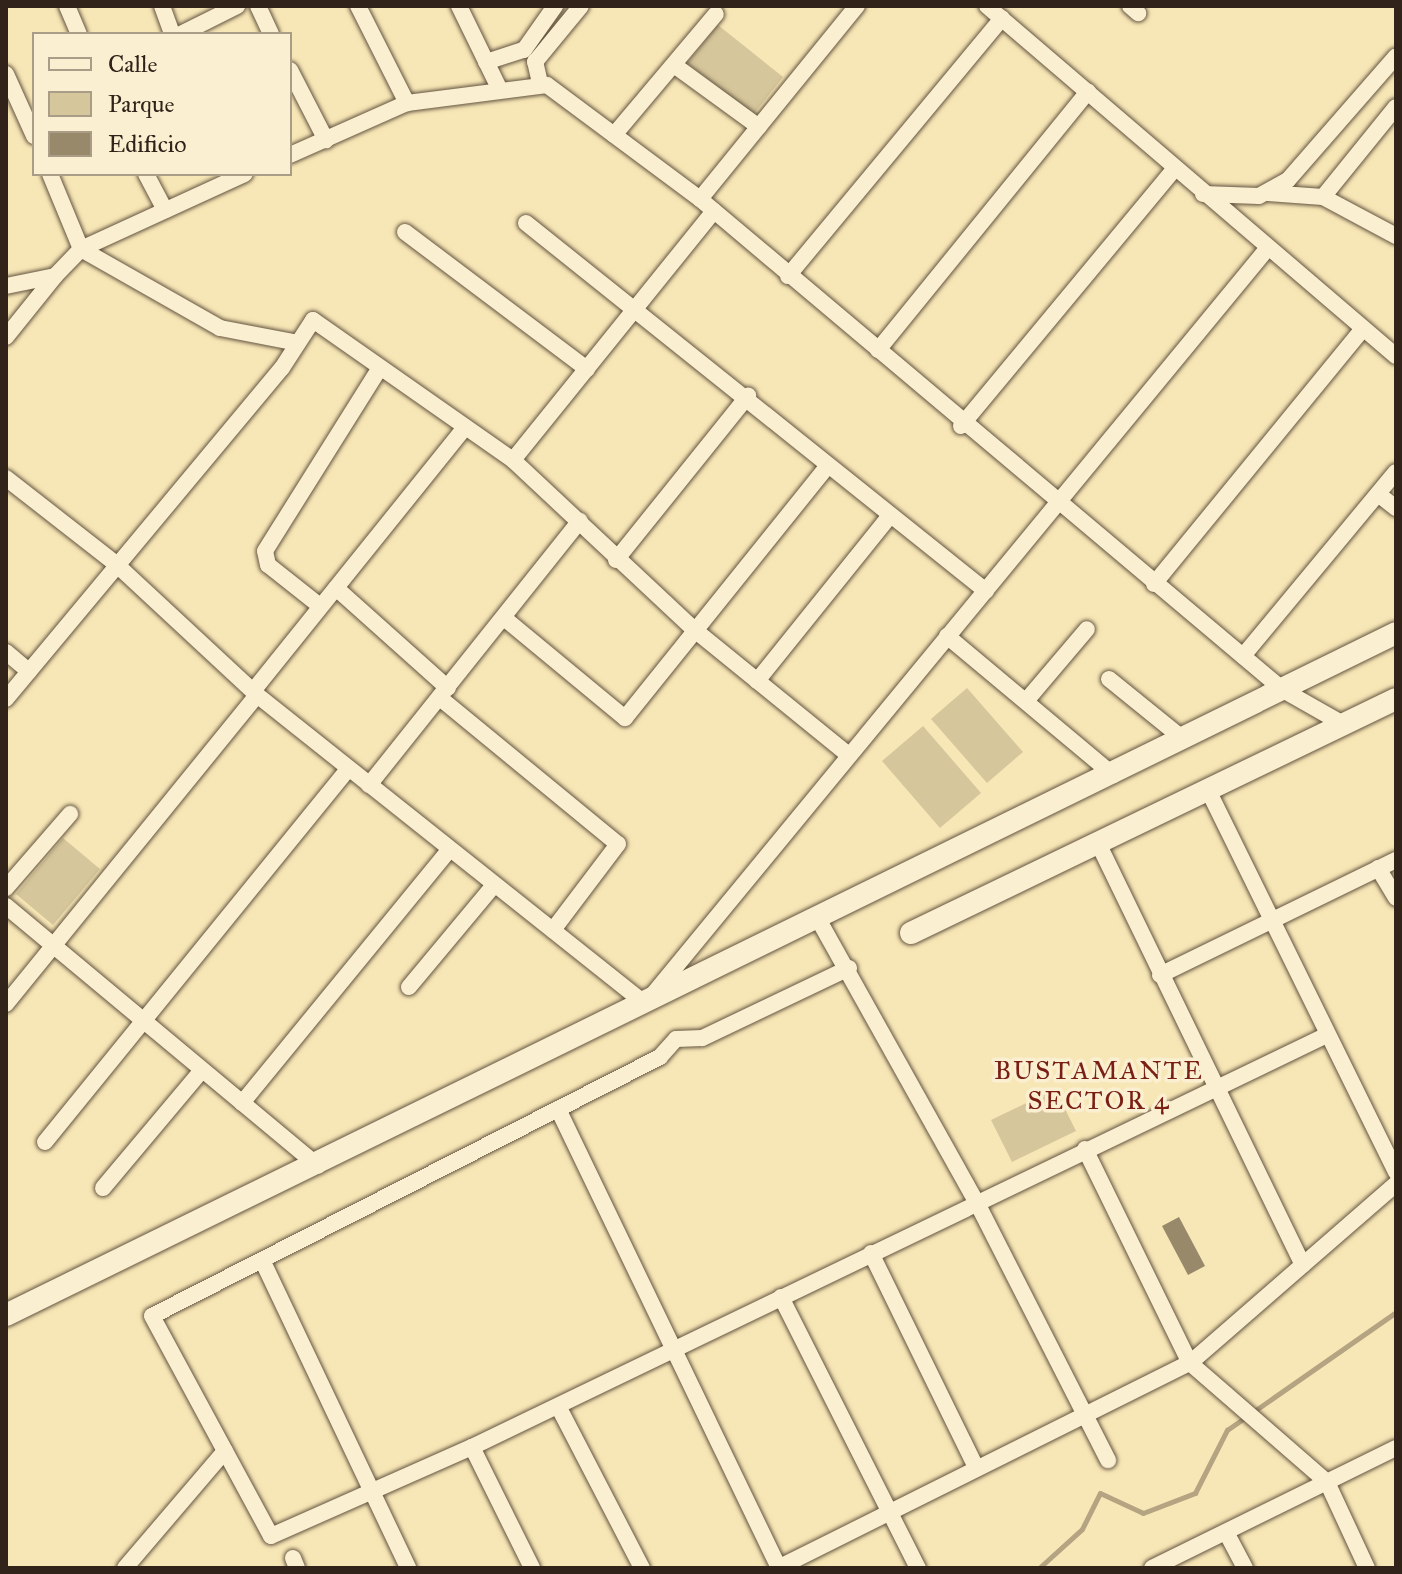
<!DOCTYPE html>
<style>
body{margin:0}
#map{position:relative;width:1402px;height:1574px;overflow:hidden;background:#f8e7b6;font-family:"IM FELL Great Primer",serif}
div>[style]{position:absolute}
.green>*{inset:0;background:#d6c69b}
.stream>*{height:5px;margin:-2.5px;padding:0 2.5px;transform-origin:2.5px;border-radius:2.5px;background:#b4a481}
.building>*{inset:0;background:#98896b}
.roads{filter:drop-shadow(0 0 2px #635441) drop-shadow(0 0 2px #635441)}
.street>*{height:16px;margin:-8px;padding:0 8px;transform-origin:8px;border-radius:8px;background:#faefd0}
.secondary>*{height:22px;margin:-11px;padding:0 11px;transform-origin:11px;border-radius:11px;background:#faefd0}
span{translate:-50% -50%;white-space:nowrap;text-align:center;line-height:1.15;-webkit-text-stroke:7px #faefd0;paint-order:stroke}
.neighbourhood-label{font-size:26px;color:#7a1f14;letter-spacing:2px}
.frame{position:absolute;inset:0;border:8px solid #31231a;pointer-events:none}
.legend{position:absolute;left:32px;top:32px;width:260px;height:144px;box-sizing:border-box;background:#faefd0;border:2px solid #aa9d87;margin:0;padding:10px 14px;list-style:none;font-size:24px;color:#31231a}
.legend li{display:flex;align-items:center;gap:16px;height:40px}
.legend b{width:40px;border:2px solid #aa9d87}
</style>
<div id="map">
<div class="green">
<div style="clip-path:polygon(718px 25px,783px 77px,753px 115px,687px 63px)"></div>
<div style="clip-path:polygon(967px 688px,1023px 752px,987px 783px,931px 719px)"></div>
<div style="clip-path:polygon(923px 726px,981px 793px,940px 828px,882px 761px)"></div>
<div style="clip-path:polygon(63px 838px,100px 869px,53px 925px,16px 894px)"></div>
<div style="clip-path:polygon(1055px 1089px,1076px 1131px,1012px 1162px,991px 1120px)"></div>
</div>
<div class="stream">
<div style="left:1039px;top:1568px;width:58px;rotate:-42.2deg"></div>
<div style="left:1082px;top:1529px;width:40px;rotate:-63.4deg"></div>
<div style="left:1100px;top:1493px;width:47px;rotate:24.9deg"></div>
<div style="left:1143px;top:1513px;width:56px;rotate:-21deg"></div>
<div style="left:1195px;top:1493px;width:71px;rotate:-63.1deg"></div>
<div style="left:1227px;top:1430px;width:206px;rotate:-34.9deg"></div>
</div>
<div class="building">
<div style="clip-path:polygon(1179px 1217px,1205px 1266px,1188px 1275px,1162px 1226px)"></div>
</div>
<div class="roads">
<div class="street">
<div style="left:67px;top:6px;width:30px;rotate:67deg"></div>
<div style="left:162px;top:6px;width:30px;rotate:70deg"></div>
<div style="left:258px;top:6px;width:31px;rotate:65deg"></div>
<div style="left:358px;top:6px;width:109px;rotate:63.2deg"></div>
<div style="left:459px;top:6px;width:89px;rotate:64deg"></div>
<div style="left:987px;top:6px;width:538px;rotate:40.56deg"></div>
<div style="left:1130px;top:6px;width:11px;rotate:41deg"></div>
<div style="left:181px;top:34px;width:63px;rotate:-26.6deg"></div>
<div style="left:486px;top:62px;width:40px;rotate:-18deg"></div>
<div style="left:524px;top:50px;width:54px;rotate:-54.8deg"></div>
<div style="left:674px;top:65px;width:105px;rotate:36.1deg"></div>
<div style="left:290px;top:70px;width:79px;rotate:62.8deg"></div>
<div style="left:6px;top:74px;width:68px;rotate:65.7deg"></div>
<div style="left:540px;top:83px;width:22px;rotate:-103deg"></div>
<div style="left:535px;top:62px;width:72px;rotate:-50.6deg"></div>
<div style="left:614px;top:135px;width:158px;rotate:-49.9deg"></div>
<div style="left:290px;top:155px;width:128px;rotate:-24deg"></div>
<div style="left:407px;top:103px;width:141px;rotate:-7.3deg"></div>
<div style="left:547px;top:85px;width:191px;rotate:36.7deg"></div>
<div style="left:700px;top:199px;width:762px;rotate:40.1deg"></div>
<div style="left:1283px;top:690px;width:69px;rotate:29.5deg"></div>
<div style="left:50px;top:174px;width:81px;rotate:67.5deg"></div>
<div style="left:81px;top:249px;width:160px;rotate:29.6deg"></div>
<div style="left:220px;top:328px;width:79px;rotate:10.9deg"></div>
<div style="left:146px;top:174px;width:41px;rotate:62.2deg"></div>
<div style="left:1268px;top:193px;width:55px;rotate:4.2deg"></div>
<div style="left:1323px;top:197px;width:83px;rotate:28.1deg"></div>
<div style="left:1203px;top:194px;width:56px;rotate:2deg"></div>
<div style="left:1259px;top:196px;width:33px;rotate:-29deg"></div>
<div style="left:1288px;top:180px;width:164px;rotate:-48.9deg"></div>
<div style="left:1323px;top:197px;width:116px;rotate:-51deg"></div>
<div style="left:700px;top:199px;width:249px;rotate:-50.9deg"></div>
<div style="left:526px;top:223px;width:589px;rotate:38.66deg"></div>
<div style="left:405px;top:232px;width:228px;rotate:37deg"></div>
<div style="left:788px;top:276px;width:335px;rotate:-50.3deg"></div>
<div style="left:6px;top:286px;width:50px;rotate:-11.5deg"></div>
<div style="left:55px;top:276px;width:37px;rotate:-46deg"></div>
<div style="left:81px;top:249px;width:180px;rotate:-24.6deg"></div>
<div style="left:6px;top:337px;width:78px;rotate:-51.2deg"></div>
<div style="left:878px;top:350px;width:333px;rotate:-50.9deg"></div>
<div style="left:961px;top:426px;width:330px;rotate:-50.3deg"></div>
<div style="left:513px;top:460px;width:320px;rotate:-51.1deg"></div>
<div style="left:6px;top:478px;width:140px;rotate:38deg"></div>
<div style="left:116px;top:564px;width:192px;rotate:42.9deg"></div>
<div style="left:257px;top:695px;width:496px;rotate:38.5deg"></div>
<div style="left:645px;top:1004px;width:978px;rotate:-50.52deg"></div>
<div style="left:1378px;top:494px;width:23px;rotate:38deg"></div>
<div style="left:616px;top:560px;width:211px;rotate:-51.2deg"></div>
<div style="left:1154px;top:584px;width:330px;rotate:-50.7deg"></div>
<div style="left:336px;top:588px;width:150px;rotate:41.8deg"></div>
<div style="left:320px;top:606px;width:66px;rotate:-141.7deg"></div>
<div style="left:268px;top:565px;width:14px;rotate:-102deg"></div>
<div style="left:265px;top:551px;width:216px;rotate:-57.9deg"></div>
<div style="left:504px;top:618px;width:157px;rotate:39.6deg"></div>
<div style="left:625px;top:718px;width:322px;rotate:-51.2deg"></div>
<div style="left:947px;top:636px;width:217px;rotate:39.9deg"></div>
<div style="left:6px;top:652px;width:30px;rotate:40deg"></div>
<div style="left:1243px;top:656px;width:239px;rotate:-50.3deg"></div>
<div style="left:1109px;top:679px;width:95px;rotate:39deg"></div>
<div style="left:757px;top:681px;width:209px;rotate:-51.2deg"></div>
<div style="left:253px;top:691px;width:334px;rotate:-51.2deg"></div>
<div style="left:440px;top:698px;width:230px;rotate:39.4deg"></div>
<div style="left:618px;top:844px;width:108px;rotate:127.1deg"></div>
<div style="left:6px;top:699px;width:431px;rotate:-50.2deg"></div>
<div style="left:282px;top:368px;width:57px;rotate:-57.1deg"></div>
<div style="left:313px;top:320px;width:244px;rotate:35deg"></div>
<div style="left:513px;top:460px;width:250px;rotate:43.1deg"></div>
<div style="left:696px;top:631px;width:193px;rotate:39.1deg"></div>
<div style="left:1026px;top:701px;width:94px;rotate:-49.7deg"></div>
<div style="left:369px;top:785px;width:338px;rotate:-51.4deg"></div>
<div style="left:1208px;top:790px;width:426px;rotate:63.8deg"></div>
<div style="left:1098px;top:843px;width:469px;rotate:64.1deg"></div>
<div style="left:1378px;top:868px;width:35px;rotate:59deg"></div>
<div style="left:6px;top:888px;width:98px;rotate:-49.1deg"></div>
<div style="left:6px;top:906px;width:406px;rotate:39.8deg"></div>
<div style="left:817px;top:917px;width:325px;rotate:60.8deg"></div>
<div style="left:976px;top:1201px;width:291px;rotate:63deg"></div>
<div style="left:849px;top:968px;width:163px;rotate:154.5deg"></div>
<div style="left:702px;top:1038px;width:26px;rotate:178deg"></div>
<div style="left:676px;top:1039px;width:24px;rotate:132deg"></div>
<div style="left:660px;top:1057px;width:570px;rotate:152.99deg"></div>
<div style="left:152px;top:1316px;width:250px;rotate:61.6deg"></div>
<div style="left:271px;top:1536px;width:220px;rotate:-23.9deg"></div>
<div style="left:472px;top:1447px;width:947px;rotate:-25.73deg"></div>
<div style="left:1160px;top:975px;width:263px;rotate:-26deg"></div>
<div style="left:409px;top:987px;width:133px;rotate:-50.2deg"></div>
<div style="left:6px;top:1004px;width:398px;rotate:-50.9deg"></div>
<div style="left:242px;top:1103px;width:327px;rotate:-50.7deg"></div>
<div style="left:558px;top:1109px;width:509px;rotate:64.29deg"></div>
<div style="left:45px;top:1142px;width:481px;rotate:-50.9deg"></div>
<div style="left:1085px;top:1149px;width:238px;rotate:63.9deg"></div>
<div style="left:1190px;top:1363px;width:181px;rotate:41deg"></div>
<div style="left:1327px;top:1482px;width:95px;rotate:65.1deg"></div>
<div style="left:103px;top:1188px;width:154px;rotate:-50deg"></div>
<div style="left:871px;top:1253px;width:238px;rotate:63.9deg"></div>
<div style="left:263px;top:1262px;width:339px;rotate:64.6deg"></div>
<div style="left:781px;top:1297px;width:304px;rotate:63.2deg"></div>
<div style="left:558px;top:1406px;width:182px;rotate:62.6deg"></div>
<div style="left:472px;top:1447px;width:135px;rotate:63.6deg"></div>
<div style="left:1226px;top:1532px;width:41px;rotate:62.2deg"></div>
<div style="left:293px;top:1558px;width:11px;rotate:68deg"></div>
<div style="left:125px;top:1568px;width:154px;rotate:-49.5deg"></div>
<div style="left:778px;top:1568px;width:460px;rotate:-26.5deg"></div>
<div style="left:1190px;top:1363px;width:273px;rotate:-41deg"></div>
<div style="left:1152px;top:1568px;width:272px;rotate:-26.2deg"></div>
</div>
<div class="secondary">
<div style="left:911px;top:933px;width:538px;rotate:-25.76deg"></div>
<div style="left:6px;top:1315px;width:1548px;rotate:-26.13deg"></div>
</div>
</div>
<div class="neighbourhood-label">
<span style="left:1099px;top:1086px">BUSTAMANTE<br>SECTOR 4</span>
</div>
<div class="frame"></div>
<ul class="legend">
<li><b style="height:10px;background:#faefd0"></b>Calle</li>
<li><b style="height:22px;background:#d6c69b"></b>Parque</li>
<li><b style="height:22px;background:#98896b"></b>Edificio</li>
</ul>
</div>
